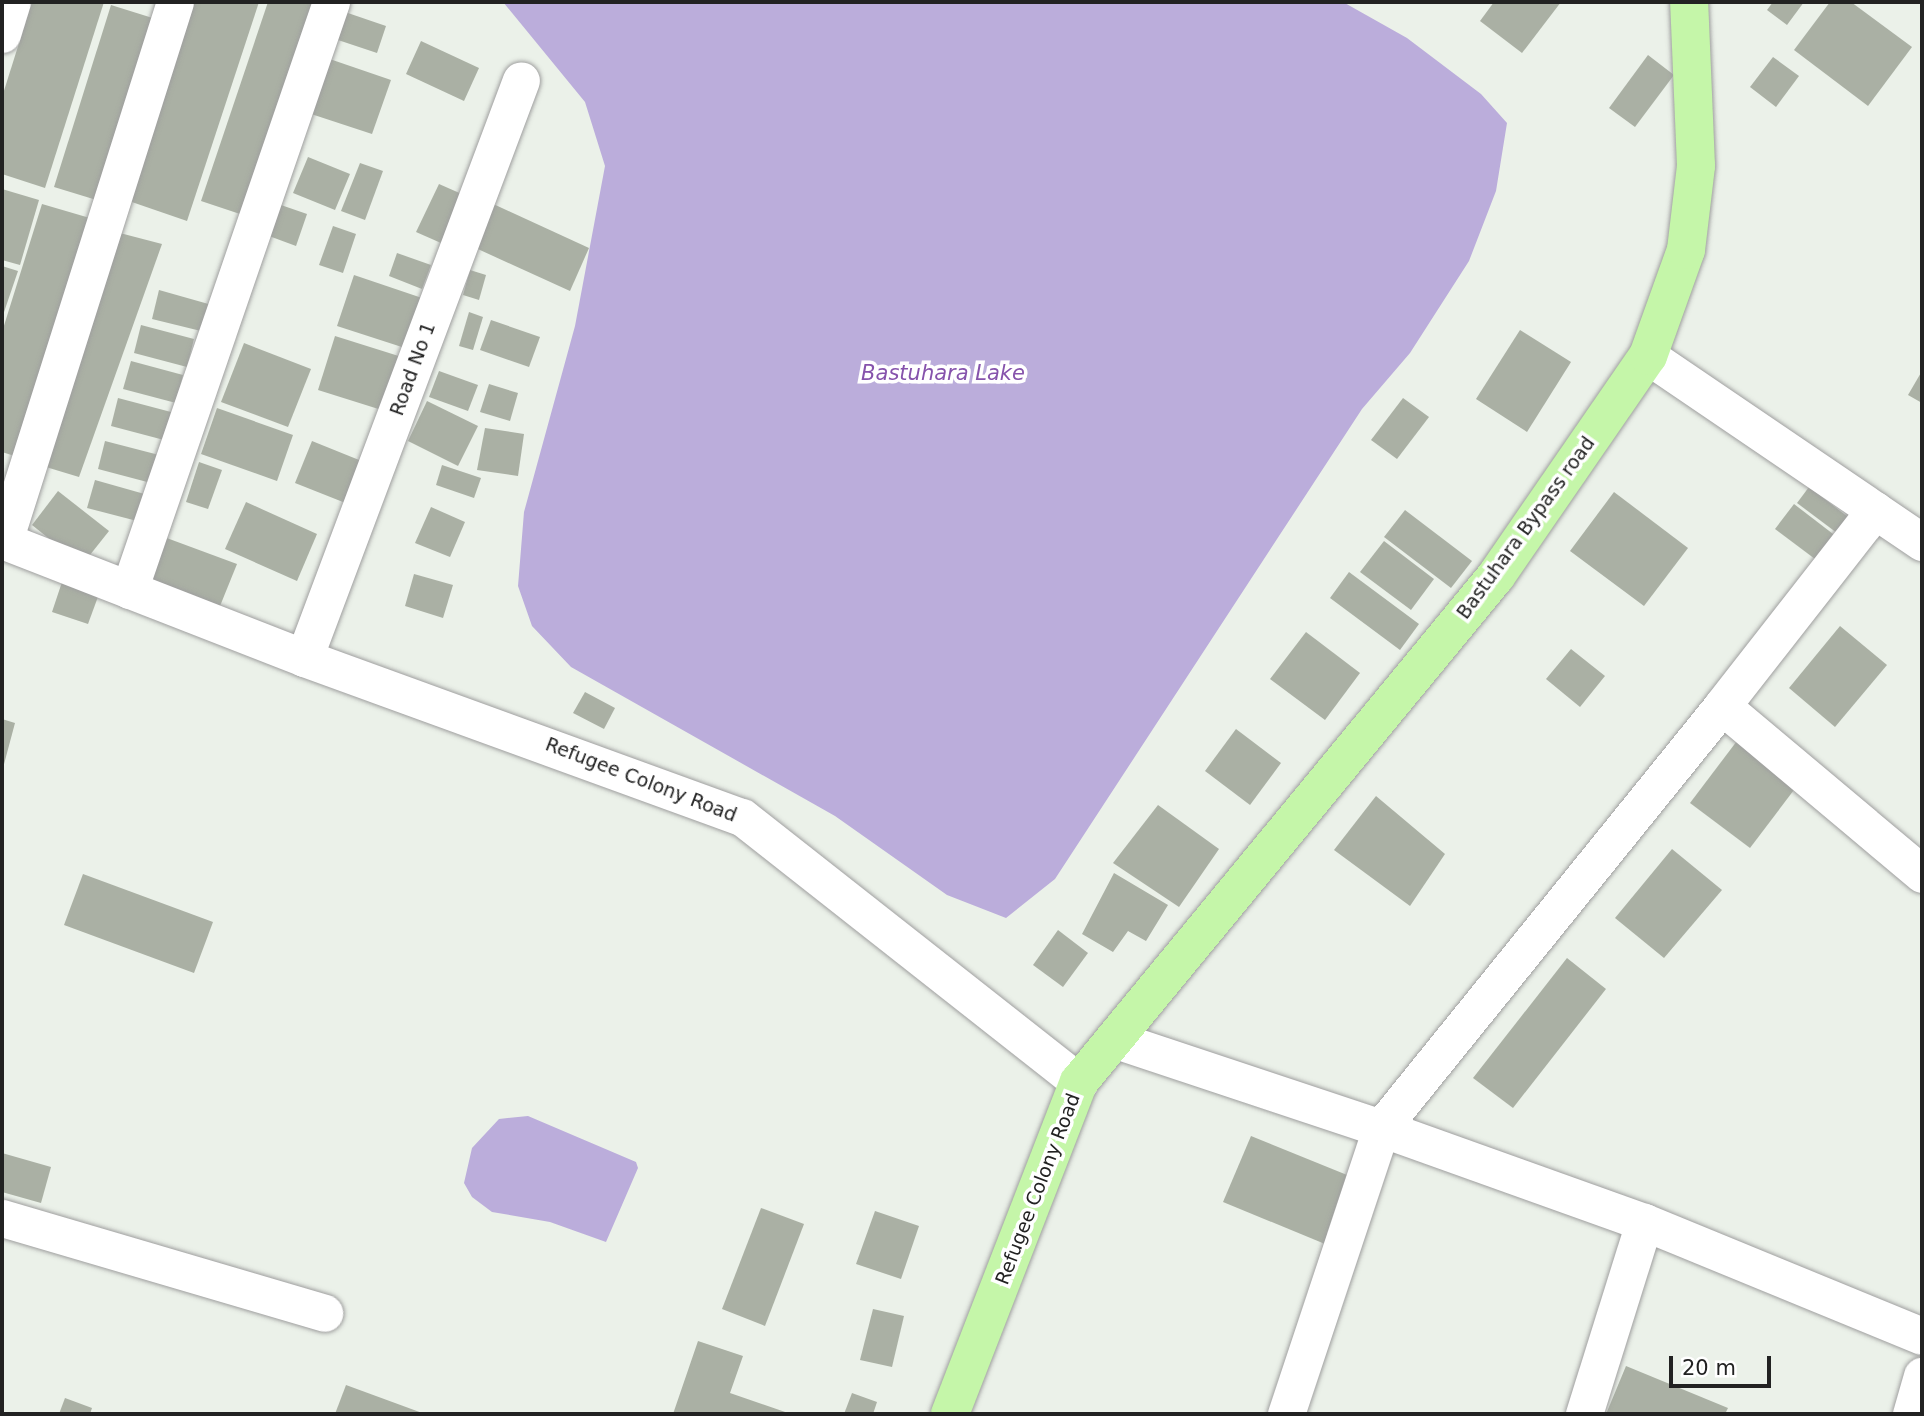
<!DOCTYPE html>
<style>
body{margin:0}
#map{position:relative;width:1924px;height:1416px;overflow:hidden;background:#ebf1e9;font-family:"DejaVu Sans",sans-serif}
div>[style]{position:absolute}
.water>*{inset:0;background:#bbaddb}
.building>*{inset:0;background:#aab0a4}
.roads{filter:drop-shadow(0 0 2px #9f9f9f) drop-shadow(0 0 2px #9f9f9f)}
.minor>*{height:37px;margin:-18.5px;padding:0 18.5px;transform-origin:18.5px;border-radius:18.5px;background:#fff}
.major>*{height:38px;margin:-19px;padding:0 19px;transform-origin:19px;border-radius:19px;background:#c5f6a9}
span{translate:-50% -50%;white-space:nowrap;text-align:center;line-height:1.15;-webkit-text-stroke:7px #fff;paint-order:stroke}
.street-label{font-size:19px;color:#222}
.water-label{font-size:21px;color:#8653ac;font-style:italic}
.frame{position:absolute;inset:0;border:4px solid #222;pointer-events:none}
.scale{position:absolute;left:1669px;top:1356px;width:102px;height:32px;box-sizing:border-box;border:4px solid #222;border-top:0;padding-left:9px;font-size:21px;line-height:24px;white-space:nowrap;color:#222;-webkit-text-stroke:5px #fff;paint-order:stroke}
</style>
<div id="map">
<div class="water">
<div style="clip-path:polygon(503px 2px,1343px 2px,1407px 38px,1481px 94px,1507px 123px,1496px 191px,1469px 261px,1410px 353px,1362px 409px,1055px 879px,1006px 918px,947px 895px,835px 816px,571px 667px,532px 626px,518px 586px,524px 512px,575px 326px,605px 166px,585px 102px)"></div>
<div style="clip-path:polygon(528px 1116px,636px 1162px,638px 1168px,606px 1242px,550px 1222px,492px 1212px,472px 1197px,464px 1183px,472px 1148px,499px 1119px)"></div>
</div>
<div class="building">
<div style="clip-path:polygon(32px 2px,104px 2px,45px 188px,2px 174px,2px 97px)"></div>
<div style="clip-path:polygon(192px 2px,259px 2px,187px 221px,126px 200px)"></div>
<div style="clip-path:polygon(268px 2px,329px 2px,255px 219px,201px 201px)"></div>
<div style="clip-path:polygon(1494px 2px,1561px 2px,1522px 53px,1480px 21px)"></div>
<div style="clip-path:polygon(1773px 2px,1804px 2px,1787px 25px,1767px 10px)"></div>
<div style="clip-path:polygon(1830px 2px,1851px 2px,1912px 47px,1868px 106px,1794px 50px)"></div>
<div style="clip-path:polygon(111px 5px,159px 20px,103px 202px,54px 187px)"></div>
<div style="clip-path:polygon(342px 11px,386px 26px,377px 53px,332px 38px)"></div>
<div style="clip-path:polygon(421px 41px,479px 68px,464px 101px,406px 74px)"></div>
<div style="clip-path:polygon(318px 55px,391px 80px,372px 134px,299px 110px)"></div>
<div style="clip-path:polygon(1648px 55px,1674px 75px,1635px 127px,1609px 108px)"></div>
<div style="clip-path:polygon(1773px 57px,1799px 76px,1776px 107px,1750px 87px)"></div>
<div style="clip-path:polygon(308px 157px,350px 174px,335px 210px,293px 193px)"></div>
<div style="clip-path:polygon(360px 163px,383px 171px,365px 220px,341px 211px)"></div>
<div style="clip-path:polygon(439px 184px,464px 195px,441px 243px,416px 232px)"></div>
<div style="clip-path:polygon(2px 189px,39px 200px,20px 265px,2px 260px)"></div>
<div style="clip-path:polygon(489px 202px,589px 248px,570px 291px,469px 245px)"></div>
<div style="clip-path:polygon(42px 204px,100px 221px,24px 459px,2px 452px,2px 332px)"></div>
<div style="clip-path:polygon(281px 205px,307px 214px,296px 246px,269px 236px)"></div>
<div style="clip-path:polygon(333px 226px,356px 234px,343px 273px,319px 265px)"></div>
<div style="clip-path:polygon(116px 232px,162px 244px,79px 477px,36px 464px)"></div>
<div style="clip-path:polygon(397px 253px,431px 265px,422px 289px,389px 276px)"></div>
<div style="clip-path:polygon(2px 266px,18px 271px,2px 318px)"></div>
<div style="clip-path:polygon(470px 270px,486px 275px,479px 300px,463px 295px)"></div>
<div style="clip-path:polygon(354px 275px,425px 299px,408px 349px,337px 326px)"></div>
<div style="clip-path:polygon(159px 290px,212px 305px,205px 332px,152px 319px)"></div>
<div style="clip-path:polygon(469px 312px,483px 317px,473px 350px,459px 346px)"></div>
<div style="clip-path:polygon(491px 320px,540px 337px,529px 367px,480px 350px)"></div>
<div style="clip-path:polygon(141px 325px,194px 339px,187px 367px,134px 353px)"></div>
<div style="clip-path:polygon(1520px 330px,1571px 362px,1527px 432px,1476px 399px)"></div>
<div style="clip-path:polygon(335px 336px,405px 358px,388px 412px,318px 390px)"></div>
<div style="clip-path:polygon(244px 343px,311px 369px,288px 427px,221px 402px)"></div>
<div style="clip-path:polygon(131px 361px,183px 375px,176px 403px,123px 389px)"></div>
<div style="clip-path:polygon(439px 371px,478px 385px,468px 411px,429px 397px)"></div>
<div style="clip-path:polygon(1922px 371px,1922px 403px,1908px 395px)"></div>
<div style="clip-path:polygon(489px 384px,518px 393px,510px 421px,480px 412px)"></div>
<div style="clip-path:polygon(118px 398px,171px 412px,164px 440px,111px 426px)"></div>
<div style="clip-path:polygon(1403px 398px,1429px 417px,1397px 459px,1371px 440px)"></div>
<div style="clip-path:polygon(427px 401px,478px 426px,458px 466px,408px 441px)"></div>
<div style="clip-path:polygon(217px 408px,293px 435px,277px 481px,201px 454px)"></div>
<div style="clip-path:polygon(485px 428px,524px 434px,518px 476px,477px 470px)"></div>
<div style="clip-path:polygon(105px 441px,159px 455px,151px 483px,98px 469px)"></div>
<div style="clip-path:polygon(312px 441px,364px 462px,348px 504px,295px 483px)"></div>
<div style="clip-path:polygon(199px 462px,222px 470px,208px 509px,186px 502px)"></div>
<div style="clip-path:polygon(442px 465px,481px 478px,474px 498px,436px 485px)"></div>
<div style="clip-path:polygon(95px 480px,148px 495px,141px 522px,87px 508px)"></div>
<div style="clip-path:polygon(1809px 487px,1852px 520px,1841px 536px,1797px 503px)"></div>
<div style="clip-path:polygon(58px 491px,109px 531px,82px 565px,32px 525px)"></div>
<div style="clip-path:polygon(1614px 492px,1688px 548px,1644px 606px,1570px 551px)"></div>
<div style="clip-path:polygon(246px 502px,317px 534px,297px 581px,225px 549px)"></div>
<div style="clip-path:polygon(1794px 504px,1837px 537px,1819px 562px,1775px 529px)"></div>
<div style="clip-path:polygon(431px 507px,465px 522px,450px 557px,415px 543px)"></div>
<div style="clip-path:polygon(1405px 510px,1472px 561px,1451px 588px,1384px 537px)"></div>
<div style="clip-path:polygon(164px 537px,237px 564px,218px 611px,147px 584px)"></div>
<div style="clip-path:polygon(1384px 541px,1434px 579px,1411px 610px,1360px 572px)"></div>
<div style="clip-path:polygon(1349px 572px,1419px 624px,1400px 650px,1330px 598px)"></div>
<div style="clip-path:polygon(414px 574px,453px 585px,443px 618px,405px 606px)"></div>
<div style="clip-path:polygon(62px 582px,99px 594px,88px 624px,52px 612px)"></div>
<div style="clip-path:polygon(1840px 626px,1887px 665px,1835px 727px,1789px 688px)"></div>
<div style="clip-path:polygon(1306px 632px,1360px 673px,1325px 720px,1270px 679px)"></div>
<div style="clip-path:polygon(1571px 649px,1605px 676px,1580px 707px,1546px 679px)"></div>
<div style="clip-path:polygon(585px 692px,615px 708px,604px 729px,573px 713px)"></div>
<div style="clip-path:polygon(2px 719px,15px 723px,3px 768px,2px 768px)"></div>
<div style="clip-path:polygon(1236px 729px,1281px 763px,1250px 805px,1205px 771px)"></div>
<div style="clip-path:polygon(1743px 733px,1803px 778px,1750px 848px,1690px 803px)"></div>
<div style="clip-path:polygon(1376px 796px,1445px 854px,1410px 906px,1334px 850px)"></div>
<div style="clip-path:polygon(1158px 805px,1219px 849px,1179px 907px,1113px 863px)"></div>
<div style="clip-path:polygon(1672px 849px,1722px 890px,1664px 958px,1615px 918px)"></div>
<div style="clip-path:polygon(1114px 873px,1168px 905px,1146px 941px,1128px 931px,1113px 952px,1082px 934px)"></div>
<div style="clip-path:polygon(83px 874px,213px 922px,194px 973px,64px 925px)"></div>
<div style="clip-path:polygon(1058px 930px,1088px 953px,1063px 987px,1033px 965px)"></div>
<div style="clip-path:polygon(1567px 958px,1606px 989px,1513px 1108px,1473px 1078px)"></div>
<div style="clip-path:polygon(1251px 1136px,1352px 1177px,1325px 1244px,1223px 1202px)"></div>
<div style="clip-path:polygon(2px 1153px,51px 1167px,41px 1203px,2px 1192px)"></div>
<div style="clip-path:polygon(761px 1208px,804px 1224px,765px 1326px,722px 1309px)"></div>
<div style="clip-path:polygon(875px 1211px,919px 1226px,901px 1279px,856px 1264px)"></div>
<div style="clip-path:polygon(873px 1309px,904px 1316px,892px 1367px,860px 1360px)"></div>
<div style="clip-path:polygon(698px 1341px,743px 1356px,730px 1393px,791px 1414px,673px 1414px)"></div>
<div style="clip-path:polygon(1626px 1366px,1728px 1408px,1725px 1414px,1606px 1414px)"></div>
<div style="clip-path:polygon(346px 1385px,425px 1414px,335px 1414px)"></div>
<div style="clip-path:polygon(852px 1393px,877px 1402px,873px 1414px,844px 1414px)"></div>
<div style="clip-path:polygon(65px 1398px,92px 1408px,90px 1414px,59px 1414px)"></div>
</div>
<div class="roads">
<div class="minor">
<div style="left:2px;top:34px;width:34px;rotate:-73deg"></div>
<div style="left:1648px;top:356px;width:331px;rotate:34.2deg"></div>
<div style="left:1875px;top:510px;width:249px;rotate:128deg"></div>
<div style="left:1722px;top:706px;width:261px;rotate:40deg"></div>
<div style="left:2px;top:540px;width:324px;rotate:21.3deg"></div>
<div style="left:304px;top:658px;width:466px;rotate:20deg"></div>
<div style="left:742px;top:817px;width:429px;rotate:38.2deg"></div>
<div style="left:4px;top:541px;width:565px;rotate:-72.4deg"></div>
<div style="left:129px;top:590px;width:622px;rotate:-71.04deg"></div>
<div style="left:304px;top:658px;width:617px;rotate:-69.42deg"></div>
<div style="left:1116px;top:1040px;width:279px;rotate:18.4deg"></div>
<div style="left:1381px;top:1128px;width:279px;rotate:19.7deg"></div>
<div style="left:1644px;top:1222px;width:300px;rotate:22.3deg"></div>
<div style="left:2px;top:1218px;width:336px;rotate:16.4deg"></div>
<div style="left:1286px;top:1414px;width:301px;rotate:-71.6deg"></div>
<div style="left:1381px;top:1128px;width:543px;rotate:-51.06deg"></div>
<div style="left:1584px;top:1414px;width:201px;rotate:-72.6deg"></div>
<div style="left:1911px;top:1414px;width:40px;rotate:-74deg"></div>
</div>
<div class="major">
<div style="left:950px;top:1414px;width:356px;rotate:-68.8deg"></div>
<div style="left:1079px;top:1082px;width:656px;rotate:-50.51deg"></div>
<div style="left:1496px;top:576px;width:267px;rotate:-55.4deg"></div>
<div style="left:1648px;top:356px;width:113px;rotate:-70.3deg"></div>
<div style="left:1686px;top:250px;width:85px;rotate:-83.2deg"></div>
<div style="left:1696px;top:166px;width:164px;rotate:-92.4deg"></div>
</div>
</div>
<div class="street-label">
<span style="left:413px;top:369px;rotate:-70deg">Road No 1</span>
<span style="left:1526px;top:528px;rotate:-54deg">Bastuhara Bypass road</span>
<span style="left:641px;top:780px;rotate:21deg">Refugee Colony Road</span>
<span style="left:1038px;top:1189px;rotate:-69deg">Refugee Colony Road</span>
</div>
<div class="water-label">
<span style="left:943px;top:373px">Bastuhara Lake</span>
</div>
<div class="frame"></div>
<div class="scale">20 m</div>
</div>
